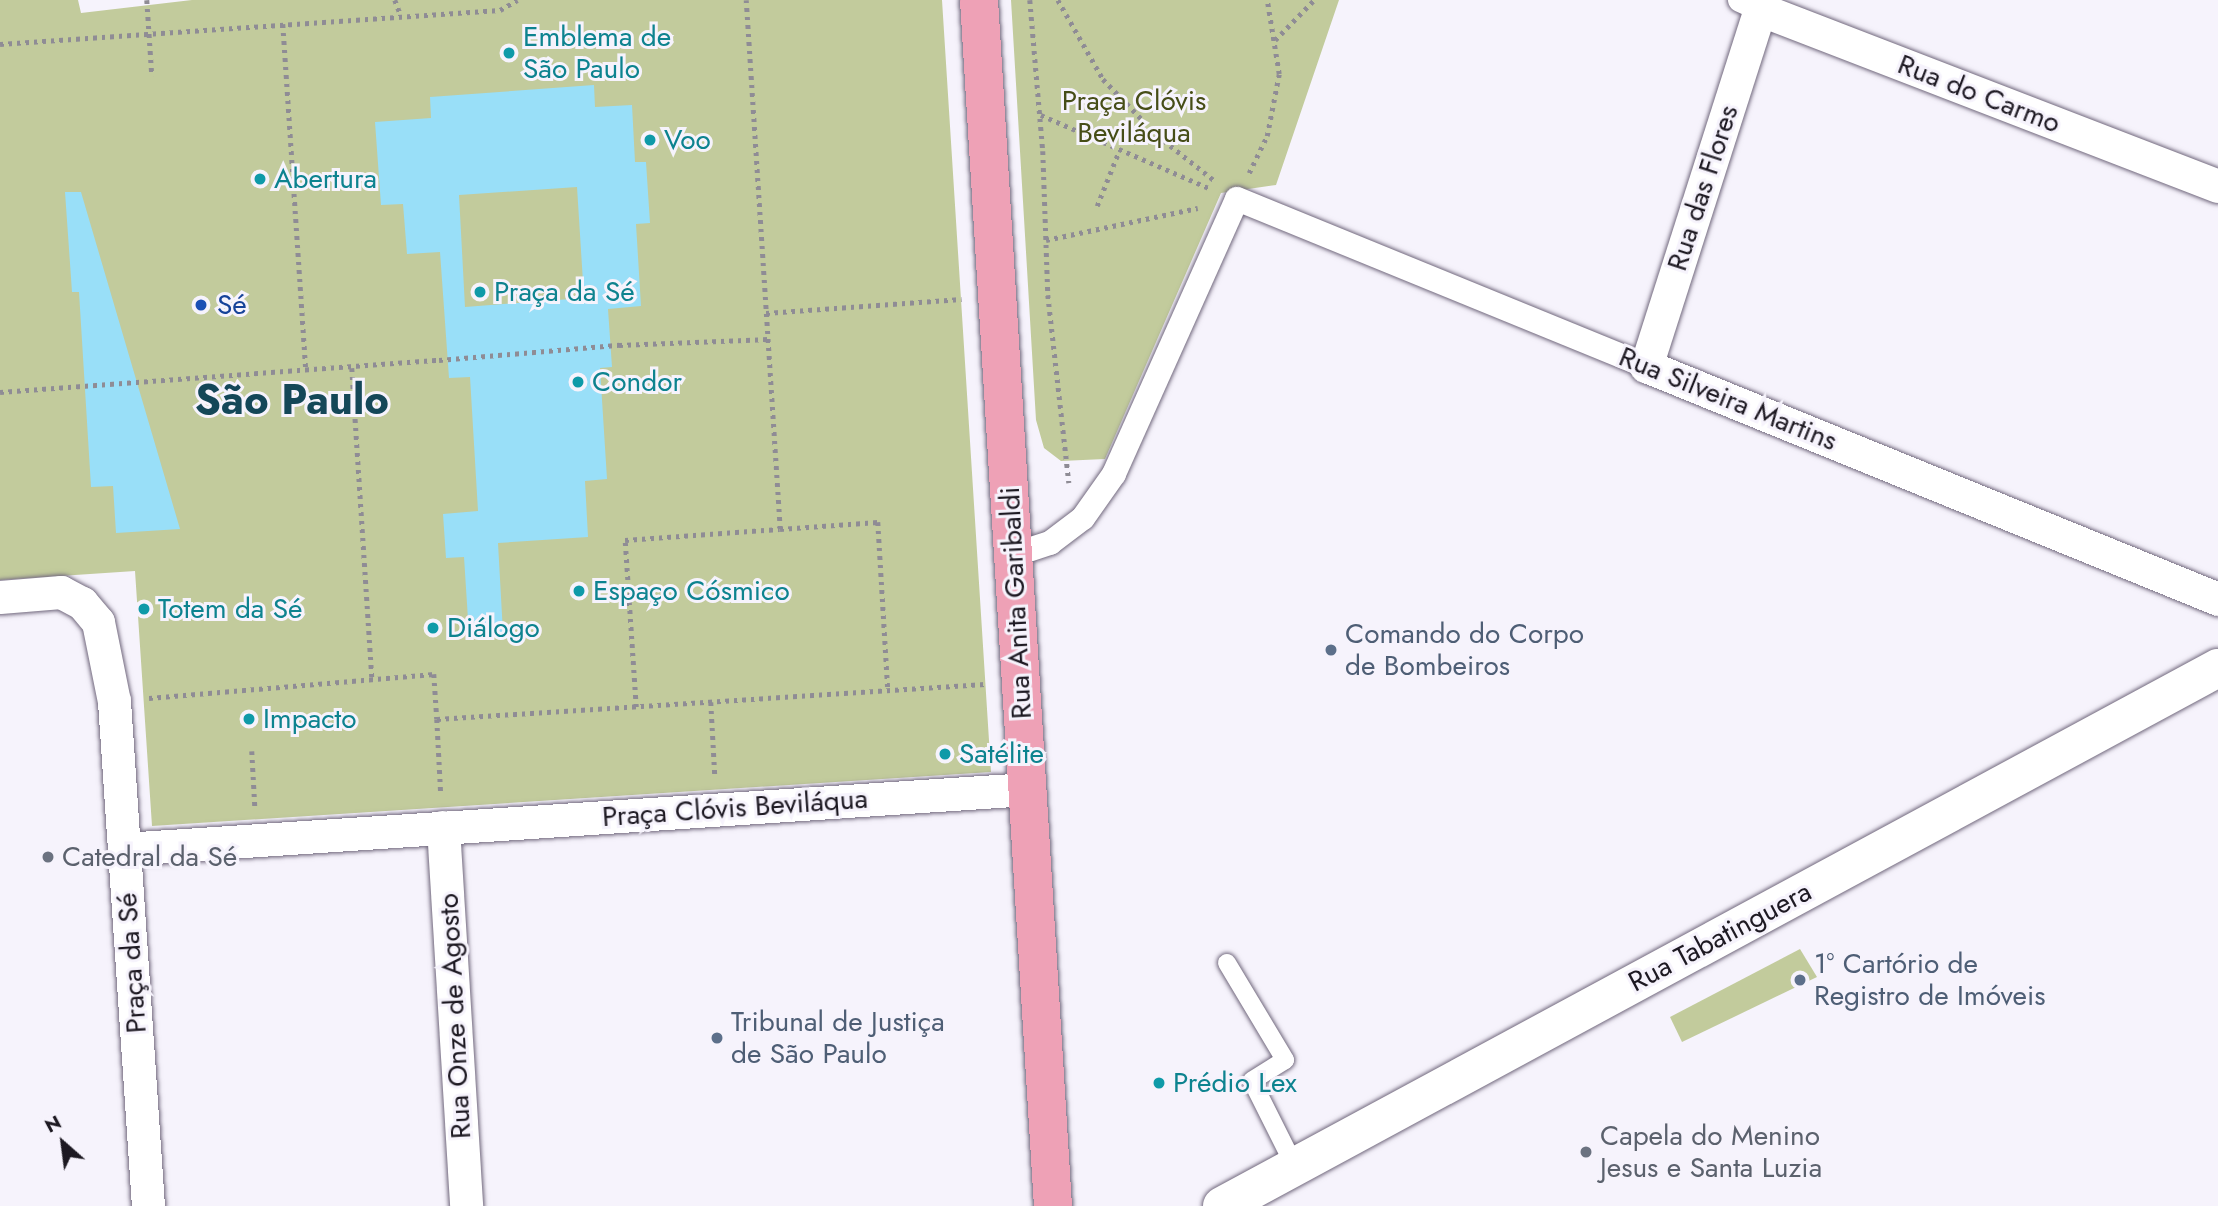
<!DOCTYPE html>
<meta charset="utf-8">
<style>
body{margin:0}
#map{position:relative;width:2218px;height:1206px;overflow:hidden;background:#f6f3fc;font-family:Jost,sans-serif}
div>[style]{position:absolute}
.green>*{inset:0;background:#c2cb9c}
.water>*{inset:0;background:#99dff8}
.path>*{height:4.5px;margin-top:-2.25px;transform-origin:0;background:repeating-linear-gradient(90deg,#8f8c95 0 3.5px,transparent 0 8.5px)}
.roads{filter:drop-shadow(0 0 2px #71687d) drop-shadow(0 0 2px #71687d)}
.service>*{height:18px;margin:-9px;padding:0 9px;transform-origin:9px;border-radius:9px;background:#fff}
.pedestrian>*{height:24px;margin:-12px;padding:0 12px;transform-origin:12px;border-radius:12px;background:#fff}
.minor>*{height:33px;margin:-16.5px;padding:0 16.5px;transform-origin:16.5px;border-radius:16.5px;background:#fff}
.secondary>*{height:38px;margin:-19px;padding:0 19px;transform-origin:19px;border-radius:19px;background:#fff}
.primary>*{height:38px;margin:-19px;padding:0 19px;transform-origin:19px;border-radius:19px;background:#eea1b6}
.path-bridge>*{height:4.5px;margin-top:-2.25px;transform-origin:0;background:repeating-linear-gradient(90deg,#8f8c95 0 3.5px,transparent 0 8.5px)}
.dots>*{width:19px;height:19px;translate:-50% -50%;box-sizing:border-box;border:4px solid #f6f3fc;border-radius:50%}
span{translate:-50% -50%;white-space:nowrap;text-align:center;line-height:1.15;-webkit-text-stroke:6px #f6f3fc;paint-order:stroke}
.culture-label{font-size:28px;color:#0d838f}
.left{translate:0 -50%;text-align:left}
.street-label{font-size:28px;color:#1d1922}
.park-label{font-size:28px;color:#464d17}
.transit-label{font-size:28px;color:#164399}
.service-label{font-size:28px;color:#4e5e75}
.worship-label{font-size:28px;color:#5b616d}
.town-label{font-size:42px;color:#144758;font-weight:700}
.north{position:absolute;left:28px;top:1108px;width:70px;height:70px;-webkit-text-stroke:5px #f6f3fc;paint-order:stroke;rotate:332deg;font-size:19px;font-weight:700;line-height:28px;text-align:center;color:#1d1922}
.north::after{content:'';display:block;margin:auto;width:24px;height:32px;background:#1d1922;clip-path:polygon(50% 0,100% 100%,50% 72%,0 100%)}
</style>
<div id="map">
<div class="green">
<div style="clip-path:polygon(0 0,78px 0,81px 13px,192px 0,942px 0,991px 772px,152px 826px,135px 571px,0 580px)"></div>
<div style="clip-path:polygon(1011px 0,1339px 0,1276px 185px,1221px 193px,1105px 459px,1061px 461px,1044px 448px,1036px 420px)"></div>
<div style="clip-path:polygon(1800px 949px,1817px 977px,1682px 1042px,1670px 1017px)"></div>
</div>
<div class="water">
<div style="clip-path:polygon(evenodd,594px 85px,595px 107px,632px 105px,635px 162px,646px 162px,650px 223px,636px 224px,641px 306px,608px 309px,612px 367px,600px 368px,607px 479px,585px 481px,588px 537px,498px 543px,503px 633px,469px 635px,464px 557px,446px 558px,443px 514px,478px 511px,470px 377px,449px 378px,440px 252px,407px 254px,403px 204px,381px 205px,375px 122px,431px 118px,430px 97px,594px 85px,577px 187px,584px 298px,465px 307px,459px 195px,577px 187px)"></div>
<div style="clip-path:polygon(65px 192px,81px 192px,180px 529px,116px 533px,113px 486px,91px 487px,79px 292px,72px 292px)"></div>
</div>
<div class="path">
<div style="left:147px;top:0;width:76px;rotate:86.2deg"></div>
<div style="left:395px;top:0;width:17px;rotate:69deg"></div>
<div style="left:1030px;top:0;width:152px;rotate:85.1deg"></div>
<div style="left:1043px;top:151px;width:144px;rotate:88deg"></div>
<div style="left:1048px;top:295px;width:189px;rotate:83.6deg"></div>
<div style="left:1058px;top:0;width:91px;rotate:60.3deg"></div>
<div style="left:1103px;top:79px;width:78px;rotate:46deg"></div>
<div style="left:1157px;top:135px;width:74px;rotate:38.4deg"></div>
<div style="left:283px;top:24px;width:348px;rotate:86.2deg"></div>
<div style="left:1275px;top:40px;width:56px;rotate:-45.7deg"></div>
<div style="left:0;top:44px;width:501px;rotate:-3.89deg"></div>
<div style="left:500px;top:10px;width:20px;rotate:-30deg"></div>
<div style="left:1041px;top:115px;width:183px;rotate:23.5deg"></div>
<div style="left:1249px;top:173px;width:41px;rotate:-64.1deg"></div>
<div style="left:1267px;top:136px;width:63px;rotate:-79deg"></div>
<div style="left:1279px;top:74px;width:75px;rotate:-99.2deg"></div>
<div style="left:1097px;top:206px;width:59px;rotate:-68.2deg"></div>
<div style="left:1046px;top:240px;width:155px;rotate:-11.9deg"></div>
<div style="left:766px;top:313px;width:196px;rotate:-4.1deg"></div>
<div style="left:619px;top:345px;width:149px;rotate:-2.3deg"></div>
<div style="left:352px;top:368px;width:312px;rotate:86.3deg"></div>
<div style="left:0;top:392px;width:440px;rotate:-4.2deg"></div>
<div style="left:780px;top:529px;width:98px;rotate:-4.1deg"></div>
<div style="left:878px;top:522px;width:168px;rotate:86.6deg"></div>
<div style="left:149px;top:698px;width:286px;rotate:-4.8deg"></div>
<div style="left:434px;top:674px;width:45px;rotate:86.2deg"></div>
<div style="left:437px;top:719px;width:549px;rotate:-3.65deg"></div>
<div style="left:711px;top:702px;width:75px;rotate:86.9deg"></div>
<div style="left:636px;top:707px;width:167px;rotate:-93.8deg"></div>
<div style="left:625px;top:540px;width:155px;rotate:-4.1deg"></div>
<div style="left:780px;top:529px;width:530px;rotate:-93.68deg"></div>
<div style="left:437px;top:719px;width:76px;rotate:87deg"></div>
<div style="left:252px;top:751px;width:55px;rotate:86.9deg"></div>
</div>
<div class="roads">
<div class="service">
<div style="left:1227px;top:963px;width:113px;rotate:59.1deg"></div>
<div style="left:1285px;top:1060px;width:39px;rotate:148deg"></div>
<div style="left:1252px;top:1081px;width:96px;rotate:63.4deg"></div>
</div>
<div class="pedestrian">
<div style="left:1740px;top:0;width:22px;rotate:24deg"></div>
<div style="left:1013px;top:555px;width:39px;rotate:-18deg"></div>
<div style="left:1050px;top:543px;width:41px;rotate:-37.1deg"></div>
<div style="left:1083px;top:518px;width:54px;rotate:-54.8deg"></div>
<div style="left:1114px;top:474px;width:301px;rotate:-65.9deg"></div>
<div style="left:1237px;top:199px;width:442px;rotate:22.2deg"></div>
</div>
<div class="minor">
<div style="left:2218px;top:186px;width:491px;rotate:-158.9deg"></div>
<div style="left:1760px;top:9px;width:375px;rotate:107.7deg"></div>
<div style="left:1646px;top:366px;width:618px;rotate:22.16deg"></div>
<div style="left:0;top:597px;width:61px;rotate:-4.7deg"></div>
<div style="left:61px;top:592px;width:24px;rotate:28deg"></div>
<div style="left:82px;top:603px;width:25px;rotate:50deg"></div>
<div style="left:98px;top:622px;width:81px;rotate:78.6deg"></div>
<div style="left:114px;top:701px;width:506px;rotate:86.15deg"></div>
<div style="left:443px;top:827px;width:380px;rotate:86.5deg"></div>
<div style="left:124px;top:849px;width:905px;rotate:-3.8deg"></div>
</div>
<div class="secondary">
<div style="left:1222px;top:1206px;width:1132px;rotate:-28.38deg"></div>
</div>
<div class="primary">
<div style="left:979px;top:0;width:1208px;rotate:86.49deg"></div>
</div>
</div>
<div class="path-bridge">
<div style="left:439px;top:360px;width:181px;rotate:-4.8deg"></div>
</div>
<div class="dots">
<div style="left:509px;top:53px;background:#0f9aa8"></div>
<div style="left:650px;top:140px;background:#0f9aa8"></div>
<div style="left:260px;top:179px;background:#0f9aa8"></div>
<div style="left:480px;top:292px;background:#0f9aa8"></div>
<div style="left:201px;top:305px;background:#1a4fb4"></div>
<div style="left:578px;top:382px;background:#0f9aa8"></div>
<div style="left:579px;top:591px;background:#0f9aa8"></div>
<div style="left:144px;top:609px;background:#0f9aa8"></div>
<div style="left:433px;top:628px;background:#0f9aa8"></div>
<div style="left:1331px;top:650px;background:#5c6f8a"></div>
<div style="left:249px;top:719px;background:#0f9aa8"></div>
<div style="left:945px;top:754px;background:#0f9aa8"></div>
<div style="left:48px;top:857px;background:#6b7280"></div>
<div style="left:1800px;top:980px;background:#5c6f8a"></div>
<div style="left:717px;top:1038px;background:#5c6f8a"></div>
<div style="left:1159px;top:1083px;background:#0f9aa8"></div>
<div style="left:1586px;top:1152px;background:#6b7280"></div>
</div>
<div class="culture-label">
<span class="left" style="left:523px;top:53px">Emblema de<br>São Paulo</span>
<span class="left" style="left:664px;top:140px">Voo</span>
<span class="left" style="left:274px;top:179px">Abertura</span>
<span class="left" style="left:494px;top:292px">Praça da Sé</span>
<span class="left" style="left:592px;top:382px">Condor</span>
<span class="left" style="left:593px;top:591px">Espaço Cósmico</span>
<span class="left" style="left:158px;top:609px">Totem da Sé</span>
<span class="left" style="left:447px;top:628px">Diálogo</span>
<span class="left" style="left:263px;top:719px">Impacto</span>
<span class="left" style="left:959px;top:754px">Satélite</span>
<span class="left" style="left:1173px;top:1083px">Prédio Lex</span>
</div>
<div class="street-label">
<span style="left:1979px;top:94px;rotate:21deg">Rua do Carmo</span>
<span style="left:1703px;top:188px;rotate:-72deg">Rua das Flores</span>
<span style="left:1728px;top:399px;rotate:22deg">Rua Silveira Martins</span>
<span style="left:1016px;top:603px;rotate:-93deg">Rua Anita Garibaldi</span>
<span style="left:735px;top:808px;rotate:-4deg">Praça Clóvis Beviláqua</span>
<span style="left:1720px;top:937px;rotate:-28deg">Rua Tabatinguera</span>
<span style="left:132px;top:963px;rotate:-94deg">Praça da Sé</span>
<span style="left:455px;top:1016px;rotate:-93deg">Rua Onze de Agosto</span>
</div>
<div class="park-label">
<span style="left:1134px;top:117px">Praça Clóvis<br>Beviláqua</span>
</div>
<div class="transit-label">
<span class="left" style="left:217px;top:305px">Sé</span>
</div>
<div class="service-label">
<span class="left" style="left:1345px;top:650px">Comando do Corpo<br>de Bombeiros</span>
<span class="left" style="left:1814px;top:980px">1º Cartório de<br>Registro de Imóveis</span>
<span class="left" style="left:731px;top:1038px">Tribunal de Justiça<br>de São Paulo</span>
</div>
<div class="worship-label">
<span class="left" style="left:62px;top:857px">Catedral da Sé</span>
<span class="left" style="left:1600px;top:1152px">Capela do Menino<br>Jesus e Santa Luzia</span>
</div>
<div class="town-label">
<span style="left:292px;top:400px">São Paulo</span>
</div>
<div class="north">N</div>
</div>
